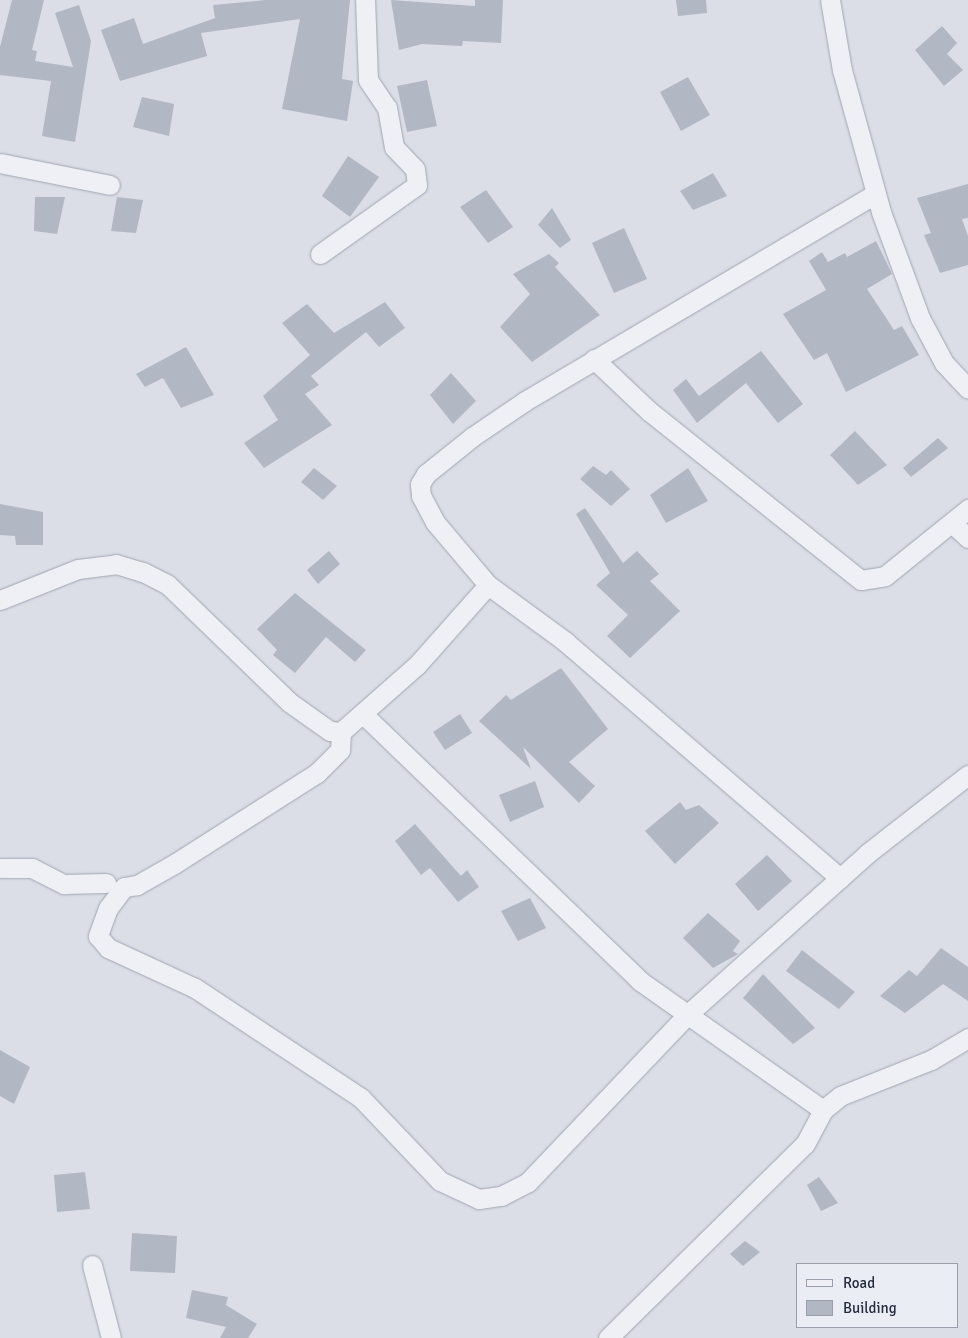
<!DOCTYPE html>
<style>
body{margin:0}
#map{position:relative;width:968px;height:1338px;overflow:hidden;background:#dbdee7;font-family:Signika,sans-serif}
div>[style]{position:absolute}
.building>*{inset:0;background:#b2b7c4}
.roads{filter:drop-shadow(0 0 1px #a0a5b1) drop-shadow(0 0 1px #a0a5b1)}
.minor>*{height:19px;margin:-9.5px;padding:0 9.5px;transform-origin:9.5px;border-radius:9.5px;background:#eef0f5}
span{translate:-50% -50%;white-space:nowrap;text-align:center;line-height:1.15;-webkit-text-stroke:4px #eaedf4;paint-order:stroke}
.legend{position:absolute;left:796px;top:1263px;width:162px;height:65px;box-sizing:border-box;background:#eaedf4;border:1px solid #9b9fab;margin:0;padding:6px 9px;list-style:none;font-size:15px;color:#242b3d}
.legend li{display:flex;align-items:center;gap:10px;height:25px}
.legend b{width:25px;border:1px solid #9b9fab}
</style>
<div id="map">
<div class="building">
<div style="clip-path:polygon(12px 0,44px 0,32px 50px,37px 51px,35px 61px,73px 67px,55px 13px,79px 5px,91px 41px,75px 142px,42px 136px,51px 81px,0 75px,0 47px)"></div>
<div style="clip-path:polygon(266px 0,350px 0,342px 79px,353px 81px,347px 121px,282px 109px,300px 19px,201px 33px,207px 56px,120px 81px,101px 30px,134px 18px,143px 44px,215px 18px,213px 5px)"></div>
<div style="clip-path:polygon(391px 0,475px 6px,475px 0,503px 0,501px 43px,463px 41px,462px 46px,422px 44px,399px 50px)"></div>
<div style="clip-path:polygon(676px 0,706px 0,707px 13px,678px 16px)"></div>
<div style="clip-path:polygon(942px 26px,957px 43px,947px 54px,963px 70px,944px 86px,915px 50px)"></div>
<div style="clip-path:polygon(688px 77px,710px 115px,681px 131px,660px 92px)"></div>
<div style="clip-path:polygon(427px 80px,437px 126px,407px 132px,397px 86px)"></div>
<div style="clip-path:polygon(142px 97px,174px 104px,169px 136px,133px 127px)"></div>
<div style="clip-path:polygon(348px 156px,379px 177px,350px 217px,322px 196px)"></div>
<div style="clip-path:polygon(713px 173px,727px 196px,693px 210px,680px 191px)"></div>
<div style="clip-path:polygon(968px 184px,968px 218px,962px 219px,968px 236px,968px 265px,940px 273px,924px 235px,931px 233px,917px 198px)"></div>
<div style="clip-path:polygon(486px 190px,513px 227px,488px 243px,460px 207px)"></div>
<div style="clip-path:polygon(35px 197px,65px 197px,57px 234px,34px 231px)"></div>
<div style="clip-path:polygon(117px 197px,143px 200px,136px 233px,111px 231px)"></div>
<div style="clip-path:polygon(552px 208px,571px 240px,560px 248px,538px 225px)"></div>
<div style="clip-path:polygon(624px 228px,647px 279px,614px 293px,592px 243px)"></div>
<div style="clip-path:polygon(876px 241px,892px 274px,867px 289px,894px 330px,902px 326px,919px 355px,846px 392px,827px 353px,814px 360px,783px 314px,826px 290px,809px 261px,822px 252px,828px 262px,845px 253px,847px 257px)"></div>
<div style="clip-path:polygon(549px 254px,559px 263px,555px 267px,600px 315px,532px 362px,500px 327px,530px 294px,513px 274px)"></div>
<div style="clip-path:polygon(385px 302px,405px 328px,379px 347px,366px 332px,311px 376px,319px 385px,305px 394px,332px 425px,264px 468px,244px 443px,278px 420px,263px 396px,310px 355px,282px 323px,307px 304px,334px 333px)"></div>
<div style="clip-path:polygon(186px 347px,214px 395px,181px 408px,163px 378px,145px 387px,136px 374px)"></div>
<div style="clip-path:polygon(761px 351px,803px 404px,778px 423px,746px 383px,697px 423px,673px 390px,686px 379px,699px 396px)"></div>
<div style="clip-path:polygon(451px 373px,476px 401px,453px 424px,430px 395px)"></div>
<div style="clip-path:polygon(855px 431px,887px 465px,858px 485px,830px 455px)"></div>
<div style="clip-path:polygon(938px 438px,948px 448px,911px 477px,903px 468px)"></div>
<div style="clip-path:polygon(593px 466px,606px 475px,611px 470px,630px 489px,611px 506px,580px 479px)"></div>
<div style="clip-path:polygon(314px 468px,337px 486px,323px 500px,301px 482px)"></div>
<div style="clip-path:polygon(688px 468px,708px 501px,666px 523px,650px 495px)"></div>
<div style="clip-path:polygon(0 504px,43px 512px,43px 545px,16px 545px,15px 536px,0 535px)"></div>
<div style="clip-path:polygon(585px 508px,623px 563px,637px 551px,659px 574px,650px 581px,680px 611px,630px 658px,607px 636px,628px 615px,596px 585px,610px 573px,576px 514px)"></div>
<div style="clip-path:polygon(329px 551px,340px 564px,318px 584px,307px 570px)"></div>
<div style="clip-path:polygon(295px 593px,366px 650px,355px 662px,326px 637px,295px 673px,273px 655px,277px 650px,257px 629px)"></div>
<div style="clip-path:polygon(561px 668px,608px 729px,569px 762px,595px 786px,579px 803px,523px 747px,531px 769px,479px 721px,506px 695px,511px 700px)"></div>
<div style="clip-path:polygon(460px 714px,472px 733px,445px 750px,433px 732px)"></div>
<div style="clip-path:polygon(535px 781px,544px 807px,510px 822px,499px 795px)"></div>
<div style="clip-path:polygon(680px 802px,686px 810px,699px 805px,719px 823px,675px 864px,645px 831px)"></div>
<div style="clip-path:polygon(415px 824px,461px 876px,467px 870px,479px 887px,458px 902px,430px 868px,421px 875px,395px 841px)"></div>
<div style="clip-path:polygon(767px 855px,792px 881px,758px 911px,735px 884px)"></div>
<div style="clip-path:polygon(530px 898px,546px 928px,518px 941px,501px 911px)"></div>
<div style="clip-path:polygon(708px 913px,740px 941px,733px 951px,738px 954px,713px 968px,683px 938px)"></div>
<div style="clip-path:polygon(941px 948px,968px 967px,968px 1001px,943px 984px,905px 1013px,880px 996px,909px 970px,917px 976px)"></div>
<div style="clip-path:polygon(802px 950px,855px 992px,839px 1009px,786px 971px)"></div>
<div style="clip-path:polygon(763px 974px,815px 1028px,793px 1044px,743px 998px)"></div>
<div style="clip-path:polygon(0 1050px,30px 1067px,14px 1104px,0 1096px)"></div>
<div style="clip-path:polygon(85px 1172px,90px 1209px,57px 1212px,54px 1175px)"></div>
<div style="clip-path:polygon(819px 1177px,838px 1203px,821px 1211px,807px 1185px)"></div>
<div style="clip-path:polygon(132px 1233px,177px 1236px,175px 1273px,130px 1271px)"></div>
<div style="clip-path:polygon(745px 1241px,760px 1252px,743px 1266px,730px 1254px)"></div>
<div style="clip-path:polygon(192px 1290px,228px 1297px,226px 1305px,257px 1324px,248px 1338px,220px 1338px,226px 1327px,186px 1318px)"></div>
</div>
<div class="roads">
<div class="minor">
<div style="left:830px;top:0;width:71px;rotate:80.3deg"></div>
<div style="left:842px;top:70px;width:147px;rotate:74.6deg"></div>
<div style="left:881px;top:212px;width:113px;rotate:69.8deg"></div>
<div style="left:920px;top:318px;width:51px;rotate:61.9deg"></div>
<div style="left:944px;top:363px;width:35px;rotate:47deg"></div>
<div style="left:0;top:163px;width:112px;rotate:11.3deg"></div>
<div style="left:320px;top:254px;width:119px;rotate:-35.4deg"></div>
<div style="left:417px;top:185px;width:16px;rotate:-97deg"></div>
<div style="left:415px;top:169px;width:30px;rotate:-134deg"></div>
<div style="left:394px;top:147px;width:40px;rotate:-100deg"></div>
<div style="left:387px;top:108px;width:34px;rotate:-124deg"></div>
<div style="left:368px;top:80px;width:80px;rotate:-92.1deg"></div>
<div style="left:594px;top:359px;width:76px;rotate:43.4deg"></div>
<div style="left:649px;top:411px;width:271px;rotate:38.6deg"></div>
<div style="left:861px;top:580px;width:24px;rotate:-9deg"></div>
<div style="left:885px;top:576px;width:107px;rotate:-38.9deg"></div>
<div style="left:952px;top:523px;width:22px;rotate:43deg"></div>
<div style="left:0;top:600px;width:84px;rotate:-21.7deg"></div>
<div style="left:78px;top:569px;width:38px;rotate:-7deg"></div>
<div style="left:116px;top:564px;width:28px;rotate:17deg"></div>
<div style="left:143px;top:572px;width:27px;rotate:27deg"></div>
<div style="left:167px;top:584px;width:170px;rotate:44deg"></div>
<div style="left:289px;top:702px;width:50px;rotate:35.3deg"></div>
<div style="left:330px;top:731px;width:11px;rotate:5deg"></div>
<div style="left:341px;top:732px;width:101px;rotate:-41.4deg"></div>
<div style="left:417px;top:665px;width:107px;rotate:-48.4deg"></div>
<div style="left:364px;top:715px;width:383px;rotate:43.9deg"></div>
<div style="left:640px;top:981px;width:224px;rotate:35.2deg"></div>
<div style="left:341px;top:732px;width:18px;rotate:93deg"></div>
<div style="left:340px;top:750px;width:33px;rotate:135deg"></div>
<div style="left:317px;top:773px;width:169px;rotate:147.5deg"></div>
<div style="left:174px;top:864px;width:43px;rotate:150.4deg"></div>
<div style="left:137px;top:885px;width:13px;rotate:171deg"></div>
<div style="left:124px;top:887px;width:26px;rotate:127deg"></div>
<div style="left:108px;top:908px;width:30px;rotate:110deg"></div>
<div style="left:98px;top:936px;width:16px;rotate:50deg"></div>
<div style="left:108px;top:948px;width:96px;rotate:24.7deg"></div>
<div style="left:195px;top:988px;width:199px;rotate:33.5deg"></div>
<div style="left:361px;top:1098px;width:115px;rotate:46.4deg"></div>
<div style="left:440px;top:1181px;width:43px;rotate:24.8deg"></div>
<div style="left:479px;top:1199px;width:22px;rotate:-8deg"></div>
<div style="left:501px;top:1196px;width:30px;rotate:-27deg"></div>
<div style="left:528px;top:1182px;width:232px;rotate:-46.4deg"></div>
<div style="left:688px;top:1014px;width:241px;rotate:-41.8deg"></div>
<div style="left:868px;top:853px;width:127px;rotate:-38deg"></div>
<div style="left:0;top:868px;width:32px"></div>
<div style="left:32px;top:868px;width:36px;rotate:27deg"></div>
<div style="left:64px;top:884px;width:42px;rotate:-1.4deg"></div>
<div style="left:840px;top:878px;width:362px;rotate:-139.3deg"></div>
<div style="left:566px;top:642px;width:97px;rotate:-143.8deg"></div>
<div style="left:488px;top:585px;width:82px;rotate:-130.1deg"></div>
<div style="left:435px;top:522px;width:30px;rotate:-118deg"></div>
<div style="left:421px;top:496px;width:12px;rotate:-95deg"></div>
<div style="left:420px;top:484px;width:12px;rotate:-59deg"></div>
<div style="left:426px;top:474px;width:59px;rotate:-38.8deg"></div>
<div style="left:472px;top:437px;width:64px;rotate:-34.2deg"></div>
<div style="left:525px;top:401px;width:407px;rotate:-30.6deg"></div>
<div style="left:92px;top:1265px;width:75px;rotate:75.4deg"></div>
<div style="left:608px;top:1338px;width:276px;rotate:-44.6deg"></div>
<div style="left:805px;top:1144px;width:38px;rotate:-62deg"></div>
<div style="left:823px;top:1110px;width:22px;rotate:-39deg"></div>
<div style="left:840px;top:1096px;width:98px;rotate:-21.6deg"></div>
<div style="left:931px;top:1060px;width:43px;rotate:-30.7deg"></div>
</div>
</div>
<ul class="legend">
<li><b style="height:6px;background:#eef0f5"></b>Road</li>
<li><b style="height:14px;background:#b2b7c4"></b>Building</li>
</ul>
</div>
